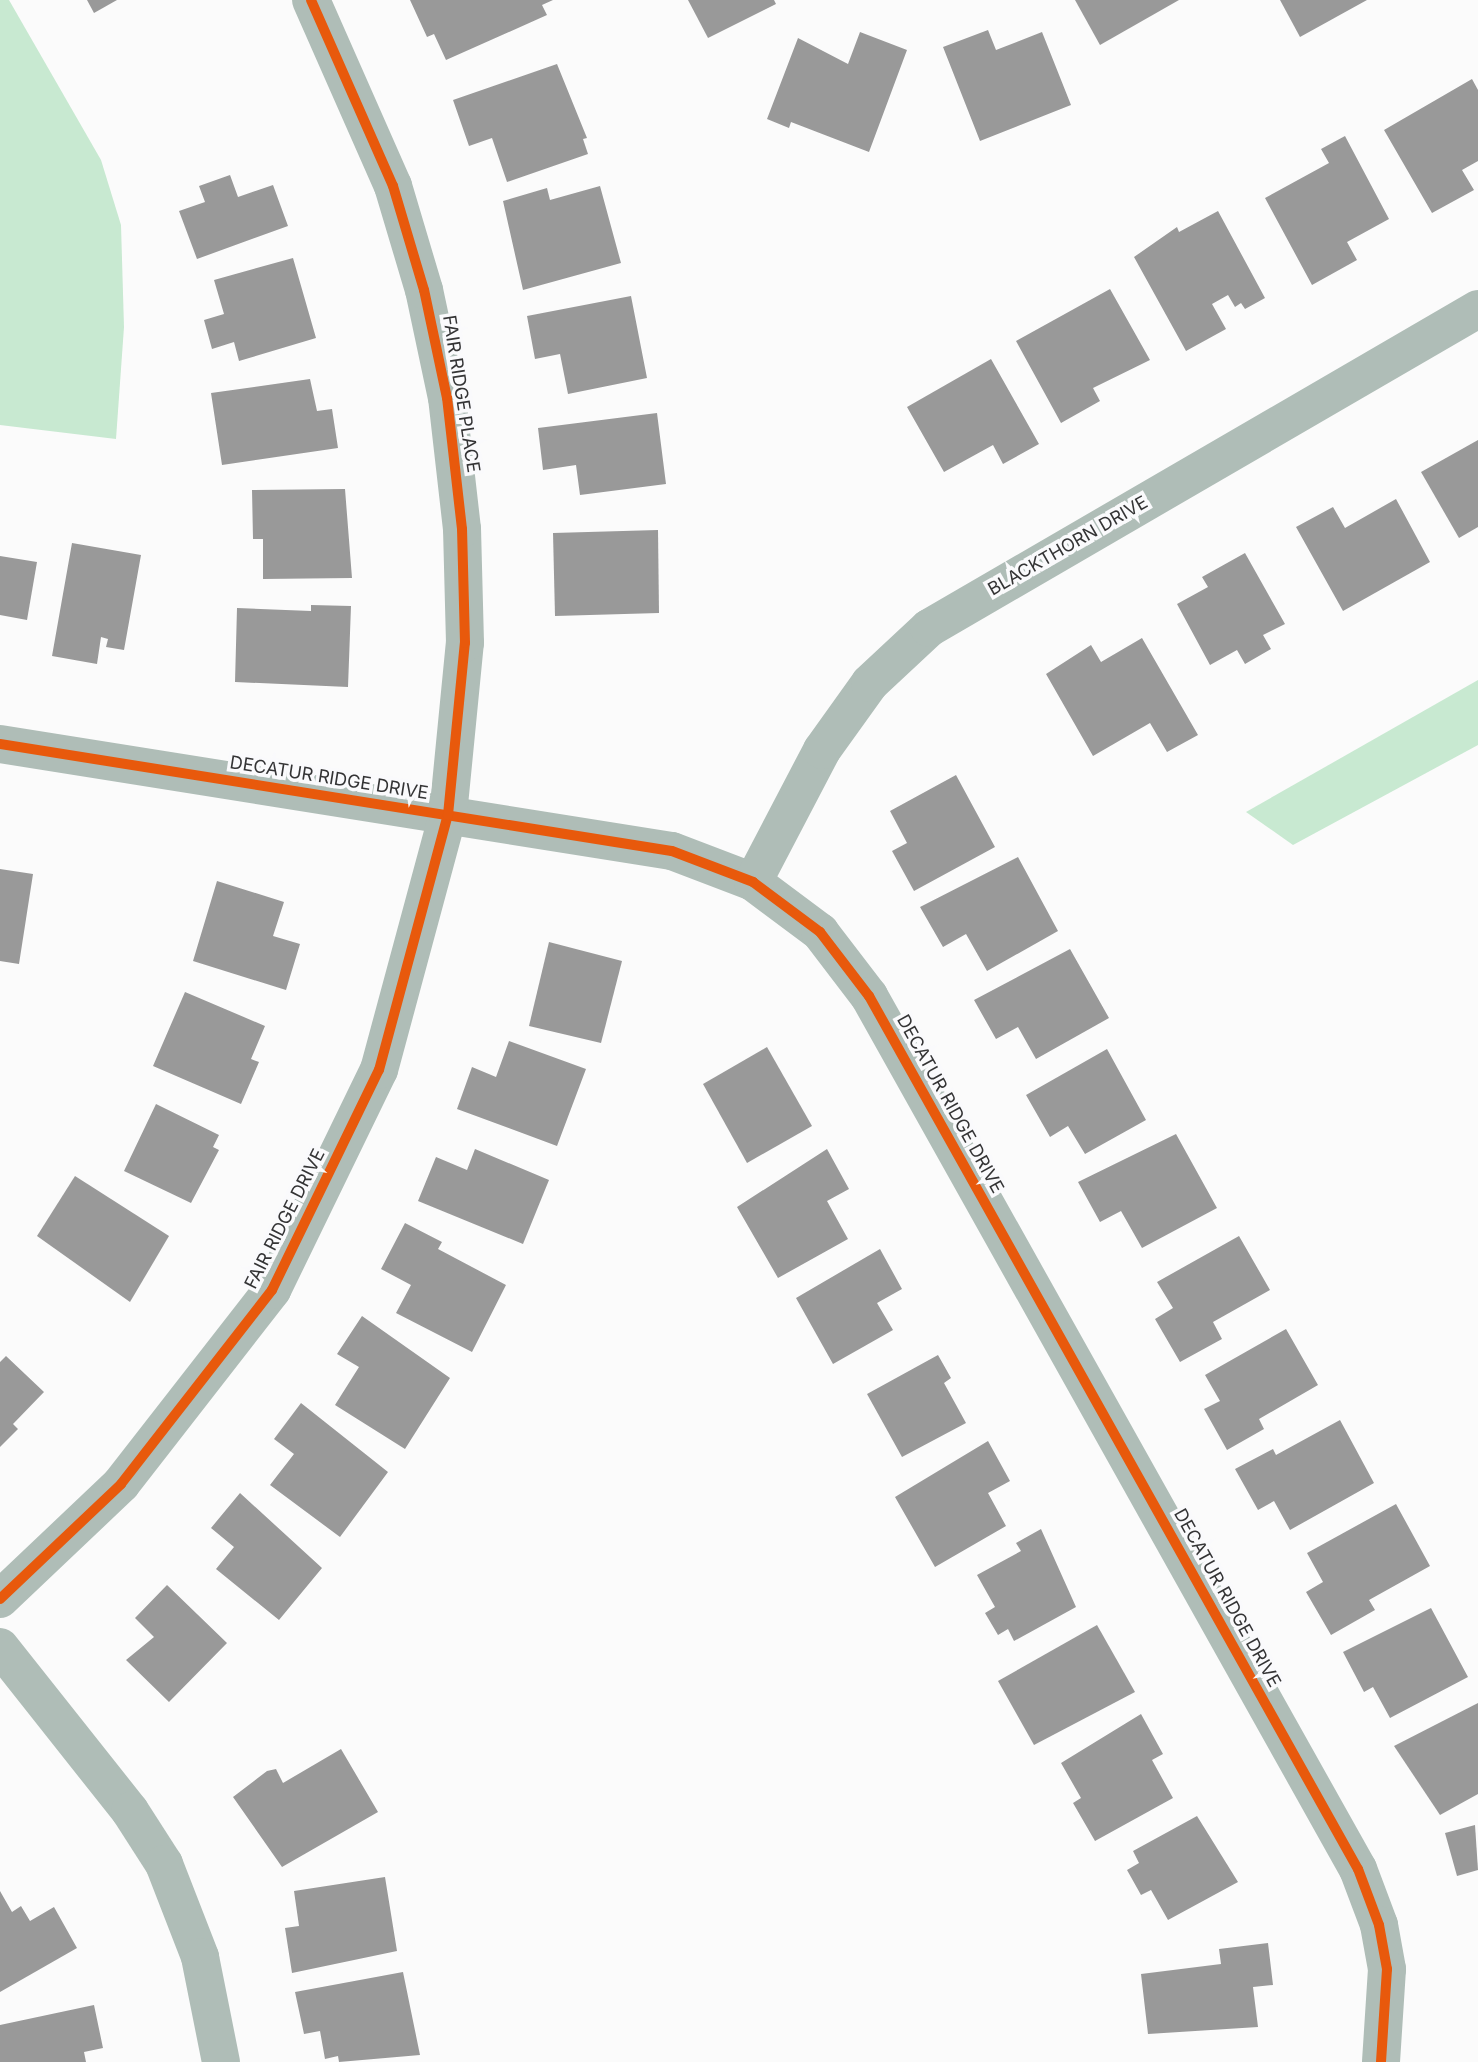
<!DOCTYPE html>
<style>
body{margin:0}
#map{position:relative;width:1478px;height:2062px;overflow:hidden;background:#fbfbfb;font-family:Inter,sans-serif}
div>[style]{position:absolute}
.forest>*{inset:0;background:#c8e9d1}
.building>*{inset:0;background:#999}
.minor>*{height:38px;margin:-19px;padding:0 19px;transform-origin:19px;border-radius:19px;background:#afbdb7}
.cycleway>*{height:10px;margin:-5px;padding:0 5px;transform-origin:5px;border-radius:5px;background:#e8590c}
span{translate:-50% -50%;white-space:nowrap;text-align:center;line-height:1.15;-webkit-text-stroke:7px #fafafc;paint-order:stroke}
.street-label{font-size:18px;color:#343435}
</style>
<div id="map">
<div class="forest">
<div style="clip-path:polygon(0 0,9px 0,101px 160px,121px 225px,124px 327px,116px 439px,0 425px)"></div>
<div style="clip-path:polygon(1478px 680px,1478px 745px,1293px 845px,1246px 812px)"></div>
</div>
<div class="building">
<div style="clip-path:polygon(87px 0,117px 0,94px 13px)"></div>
<div style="clip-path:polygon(410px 0,553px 0,542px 5px,547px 15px,446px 60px,434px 34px,427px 37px)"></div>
<div style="clip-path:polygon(688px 0,774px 0,776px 4px,708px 38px)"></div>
<div style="clip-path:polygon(1075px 0,1179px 0,1100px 45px)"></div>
<div style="clip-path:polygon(1280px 0,1367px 0,1300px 37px)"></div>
<div style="clip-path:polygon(988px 30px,996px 50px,1042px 32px,1071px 105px,980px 141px,943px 47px)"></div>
<div style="clip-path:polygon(860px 32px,907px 50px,869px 152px,791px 122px,789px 128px,767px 119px,798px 38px,848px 64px)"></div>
<div style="clip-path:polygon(557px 64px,587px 138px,583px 139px,588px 154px,507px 182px,492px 138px,469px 146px,453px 100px)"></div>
<div style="clip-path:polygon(1472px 79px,1478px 90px,1478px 161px,1462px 170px,1474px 190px,1432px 213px,1384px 130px)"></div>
<div style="clip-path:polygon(1345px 136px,1389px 219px,1347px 242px,1357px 260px,1312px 285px,1265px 198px,1329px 163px,1321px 149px)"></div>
<div style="clip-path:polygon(230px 175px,238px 197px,273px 185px,288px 226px,197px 259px,179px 211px,205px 202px,199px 186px)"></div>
<div style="clip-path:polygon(600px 186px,621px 263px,523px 290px,503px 201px,547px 188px,550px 200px)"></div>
<div style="clip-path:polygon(1218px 211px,1265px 298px,1245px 309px,1241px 303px,1235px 307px,1228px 295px,1212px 304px,1226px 329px,1186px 351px,1134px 257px,1177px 227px,1179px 232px)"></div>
<div style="clip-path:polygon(293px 258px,316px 338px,239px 361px,234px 342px,212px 349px,204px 320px,224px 314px,214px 280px)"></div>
<div style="clip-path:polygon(1110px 289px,1150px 360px,1093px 388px,1100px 401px,1061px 423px,1016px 341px)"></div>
<div style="clip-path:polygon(631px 296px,647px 378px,568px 394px,560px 354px,535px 359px,527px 316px)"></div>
<div style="clip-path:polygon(991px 359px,1039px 444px,1003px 464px,993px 445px,944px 472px,907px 407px)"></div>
<div style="clip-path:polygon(310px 379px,317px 411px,332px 409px,338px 448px,222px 465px,211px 393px)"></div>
<div style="clip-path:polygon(657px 413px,666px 484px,580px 495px,576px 465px,543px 470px,538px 428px)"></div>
<div style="clip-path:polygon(1478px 440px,1478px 527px,1459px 538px,1421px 472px)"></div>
<div style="clip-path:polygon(345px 489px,352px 578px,263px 579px,263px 539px,253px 539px,252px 490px)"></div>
<div style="clip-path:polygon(1396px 499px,1430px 562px,1343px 611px,1296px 527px,1333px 507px,1345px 528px)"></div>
<div style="clip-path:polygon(658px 530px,659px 613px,555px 616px,553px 533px)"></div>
<div style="clip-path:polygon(72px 543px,141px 555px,124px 650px,106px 647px,108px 639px,101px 637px,97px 664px,52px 656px)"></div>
<div style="clip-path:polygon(1245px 553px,1285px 624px,1263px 635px,1271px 649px,1245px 664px,1237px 650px,1210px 665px,1177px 604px,1208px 587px,1202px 577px)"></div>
<div style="clip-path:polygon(0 556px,37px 562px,27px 620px,0 615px)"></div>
<div style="clip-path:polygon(311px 605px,351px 606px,348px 687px,235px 682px,237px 608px,311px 611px)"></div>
<div style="clip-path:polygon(1142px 638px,1198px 735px,1167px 752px,1150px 723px,1093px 756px,1046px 674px,1091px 645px,1101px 662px)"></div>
<div style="clip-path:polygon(956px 775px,995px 847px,914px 891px,892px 851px,907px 843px,890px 811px)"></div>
<div style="clip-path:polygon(1018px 857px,1058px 931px,987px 971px,966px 934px,943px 947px,920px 907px)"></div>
<div style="clip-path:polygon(0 869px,33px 874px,19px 964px,0 961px)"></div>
<div style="clip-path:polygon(217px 881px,284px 902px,273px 936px,300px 944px,286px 990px,193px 961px)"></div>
<div style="clip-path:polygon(549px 942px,622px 961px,601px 1043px,529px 1026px)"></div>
<div style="clip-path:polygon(1070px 949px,1109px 1018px,1036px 1059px,1018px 1027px,996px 1039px,974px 1000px)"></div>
<div style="clip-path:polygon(185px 992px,265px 1026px,251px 1059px,259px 1062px,241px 1104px,153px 1066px)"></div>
<div style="clip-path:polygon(509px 1041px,586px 1069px,557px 1146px,457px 1109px,472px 1067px,496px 1077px)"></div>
<div style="clip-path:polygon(767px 1047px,812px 1126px,747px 1163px,703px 1084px)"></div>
<div style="clip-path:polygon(1107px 1049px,1146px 1120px,1085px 1154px,1068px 1126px,1050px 1137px,1026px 1095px)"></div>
<div style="clip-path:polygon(156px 1104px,219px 1135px,213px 1147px,219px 1150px,191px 1203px,124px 1171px)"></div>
<div style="clip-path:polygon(1176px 1134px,1217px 1208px,1142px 1248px,1121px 1211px,1100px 1222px,1078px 1182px)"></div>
<div style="clip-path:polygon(475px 1149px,549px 1180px,523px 1244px,418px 1201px,436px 1157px,467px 1170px)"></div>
<div style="clip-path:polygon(827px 1149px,849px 1189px,827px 1201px,848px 1239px,778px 1278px,737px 1207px)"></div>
<div style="clip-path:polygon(75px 1176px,169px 1236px,130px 1302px,37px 1236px)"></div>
<div style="clip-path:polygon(405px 1223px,442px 1242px,438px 1249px,506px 1285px,472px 1352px,396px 1313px,411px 1285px,381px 1269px)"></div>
<div style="clip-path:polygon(1239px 1236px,1270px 1290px,1213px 1322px,1222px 1339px,1180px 1362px,1155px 1319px,1173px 1308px,1157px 1282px)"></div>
<div style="clip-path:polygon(880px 1249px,902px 1289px,877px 1303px,893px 1330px,833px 1364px,796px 1298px)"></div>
<div style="clip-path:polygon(362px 1316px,450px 1378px,405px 1449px,335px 1405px,359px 1367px,337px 1354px)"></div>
<div style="clip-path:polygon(1286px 1329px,1318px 1385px,1259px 1419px,1264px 1429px,1227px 1450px,1204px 1409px,1220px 1401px,1205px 1375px)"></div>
<div style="clip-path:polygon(938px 1355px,951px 1378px,944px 1383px,966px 1423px,902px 1457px,867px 1394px)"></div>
<div style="clip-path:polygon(6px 1356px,44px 1392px,13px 1424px,18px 1429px,0 1447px,0 1362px)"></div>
<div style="clip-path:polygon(301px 1403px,388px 1472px,340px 1537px,270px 1485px,294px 1454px,274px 1439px)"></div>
<div style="clip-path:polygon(1340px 1420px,1374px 1483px,1290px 1530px,1274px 1501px,1258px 1510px,1235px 1469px,1273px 1449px,1276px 1455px)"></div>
<div style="clip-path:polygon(988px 1441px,1010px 1481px,988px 1493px,1006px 1526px,935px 1567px,895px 1497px)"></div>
<div style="clip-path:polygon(240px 1493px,322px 1568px,279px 1620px,216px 1569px,234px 1547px,211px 1528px)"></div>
<div style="clip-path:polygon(1396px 1504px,1430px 1566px,1369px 1600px,1375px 1610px,1331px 1635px,1306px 1592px,1323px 1582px,1307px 1553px)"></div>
<div style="clip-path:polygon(1041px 1529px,1076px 1607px,1014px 1641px,1008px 1629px,998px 1635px,985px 1613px,995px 1607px,977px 1575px,1021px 1551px,1016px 1543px)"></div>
<div style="clip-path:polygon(167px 1585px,227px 1643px,169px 1702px,126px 1660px,154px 1637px,135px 1618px)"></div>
<div style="clip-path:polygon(1431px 1608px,1468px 1677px,1390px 1718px,1373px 1687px,1364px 1692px,1343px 1652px)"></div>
<div style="clip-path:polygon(1097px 1625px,1135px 1692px,1034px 1745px,998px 1681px)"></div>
<div style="clip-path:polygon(1478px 1703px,1478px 1794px,1440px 1815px,1394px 1746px)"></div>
<div style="clip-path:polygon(1141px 1714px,1163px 1754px,1152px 1760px,1173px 1798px,1095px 1841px,1073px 1803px,1081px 1798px,1061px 1763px)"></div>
<div style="clip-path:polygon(341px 1749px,378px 1812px,282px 1867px,233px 1797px,267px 1771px,276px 1769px,283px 1783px)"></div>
<div style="clip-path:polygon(1197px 1816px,1238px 1882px,1168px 1920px,1151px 1890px,1141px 1895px,1127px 1870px,1139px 1863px,1133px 1851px)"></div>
<div style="clip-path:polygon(1475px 1825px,1478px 1870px,1457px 1876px,1445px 1833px)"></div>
<div style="clip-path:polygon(385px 1877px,397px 1951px,292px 1973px,285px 1928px,299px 1926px,294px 1891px)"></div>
<div style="clip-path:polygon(0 1891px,12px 1912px,21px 1906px,30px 1921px,54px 1907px,77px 1948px,0 1992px)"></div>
<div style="clip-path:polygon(1268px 1943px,1273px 1985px,1253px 1987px,1258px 2027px,1148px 2034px,1141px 1974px,1221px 1964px,1219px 1949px)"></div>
<div style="clip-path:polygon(403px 1972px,420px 2055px,339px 2062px,338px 2056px,325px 2059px,320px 2031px,304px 2034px,295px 1992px)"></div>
<div style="clip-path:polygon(94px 2005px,103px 2048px,84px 2052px,86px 2062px,0 2062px,0 2025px)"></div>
</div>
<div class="minor">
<div style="left:0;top:744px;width:680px;rotate:9.05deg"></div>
<div style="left:672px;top:851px;width:87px;rotate:20.9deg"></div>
<div style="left:753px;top:882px;width:84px;rotate:36.7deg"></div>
<div style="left:820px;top:932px;width:81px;rotate:52.6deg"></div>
<div style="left:869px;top:996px;width:1001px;rotate:60.75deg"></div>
<div style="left:1358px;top:1869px;width:60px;rotate:69.4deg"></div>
<div style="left:1379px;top:1925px;width:45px;rotate:79.7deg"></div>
<div style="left:1387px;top:1969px;width:93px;rotate:93.7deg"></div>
<div style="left:753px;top:882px;width:149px;rotate:-62.4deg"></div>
<div style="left:822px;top:750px;width:82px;rotate:-54.4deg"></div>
<div style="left:870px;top:683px;width:81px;rotate:-43deg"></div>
<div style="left:929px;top:628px;width:635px;rotate:-30.16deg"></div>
<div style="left:0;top:1599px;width:167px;rotate:-43.5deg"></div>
<div style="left:121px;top:1484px;width:246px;rotate:-52.1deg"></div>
<div style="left:272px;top:1290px;width:245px;rotate:-64.1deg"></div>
<div style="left:379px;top:1070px;width:264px;rotate:-74.9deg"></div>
<div style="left:448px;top:815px;width:173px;rotate:-84.4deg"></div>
<div style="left:465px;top:643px;width:114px;rotate:-91.5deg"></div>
<div style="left:462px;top:529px;width:132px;rotate:-96.5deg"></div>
<div style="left:447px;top:398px;width:110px;rotate:-102deg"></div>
<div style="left:424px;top:290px;width:109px;rotate:-106.6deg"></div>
<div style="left:393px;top:186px;width:203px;rotate:-113.8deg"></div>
<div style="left:0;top:1647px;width:209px;rotate:51.6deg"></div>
<div style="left:130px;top:1811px;width:63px;rotate:57.3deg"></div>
<div style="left:164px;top:1864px;width:100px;rotate:68.8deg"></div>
<div style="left:200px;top:1957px;width:107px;rotate:78.7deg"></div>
</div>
<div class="cycleway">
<div style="left:0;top:744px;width:680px;rotate:9.05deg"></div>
<div style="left:672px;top:851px;width:87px;rotate:20.9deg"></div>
<div style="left:753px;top:882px;width:84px;rotate:36.7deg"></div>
<div style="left:820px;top:932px;width:81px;rotate:52.6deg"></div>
<div style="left:869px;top:996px;width:1001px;rotate:60.75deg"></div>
<div style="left:1358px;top:1869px;width:60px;rotate:69.4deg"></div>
<div style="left:1379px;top:1925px;width:45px;rotate:79.7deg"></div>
<div style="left:1387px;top:1969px;width:93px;rotate:93.7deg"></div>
<div style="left:0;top:1599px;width:167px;rotate:-43.5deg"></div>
<div style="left:121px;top:1484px;width:246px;rotate:-52.1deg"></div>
<div style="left:272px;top:1290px;width:245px;rotate:-64.1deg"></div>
<div style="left:379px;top:1070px;width:264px;rotate:-74.9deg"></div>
<div style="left:448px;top:815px;width:173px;rotate:-84.4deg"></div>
<div style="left:465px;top:643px;width:114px;rotate:-91.5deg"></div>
<div style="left:462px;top:529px;width:132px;rotate:-96.5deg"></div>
<div style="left:447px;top:398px;width:110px;rotate:-102deg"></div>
<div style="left:424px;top:290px;width:109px;rotate:-106.6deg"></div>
<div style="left:393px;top:186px;width:203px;rotate:-113.8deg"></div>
</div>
<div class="street-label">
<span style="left:461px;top:394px;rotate:81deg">FAIR RIDGE PLACE</span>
<span style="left:1068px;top:546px;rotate:-30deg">BLACKTHORN DRIVE</span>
<span style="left:329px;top:778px;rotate:9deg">DECATUR RIDGE DRIVE</span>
<span style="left:950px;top:1104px;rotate:61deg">DECATUR RIDGE DRIVE</span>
<span style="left:285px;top:1219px;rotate:-63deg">FAIR RIDGE DRIVE</span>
<span style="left:1227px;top:1598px;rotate:61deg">DECATUR RIDGE DRIVE</span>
</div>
</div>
